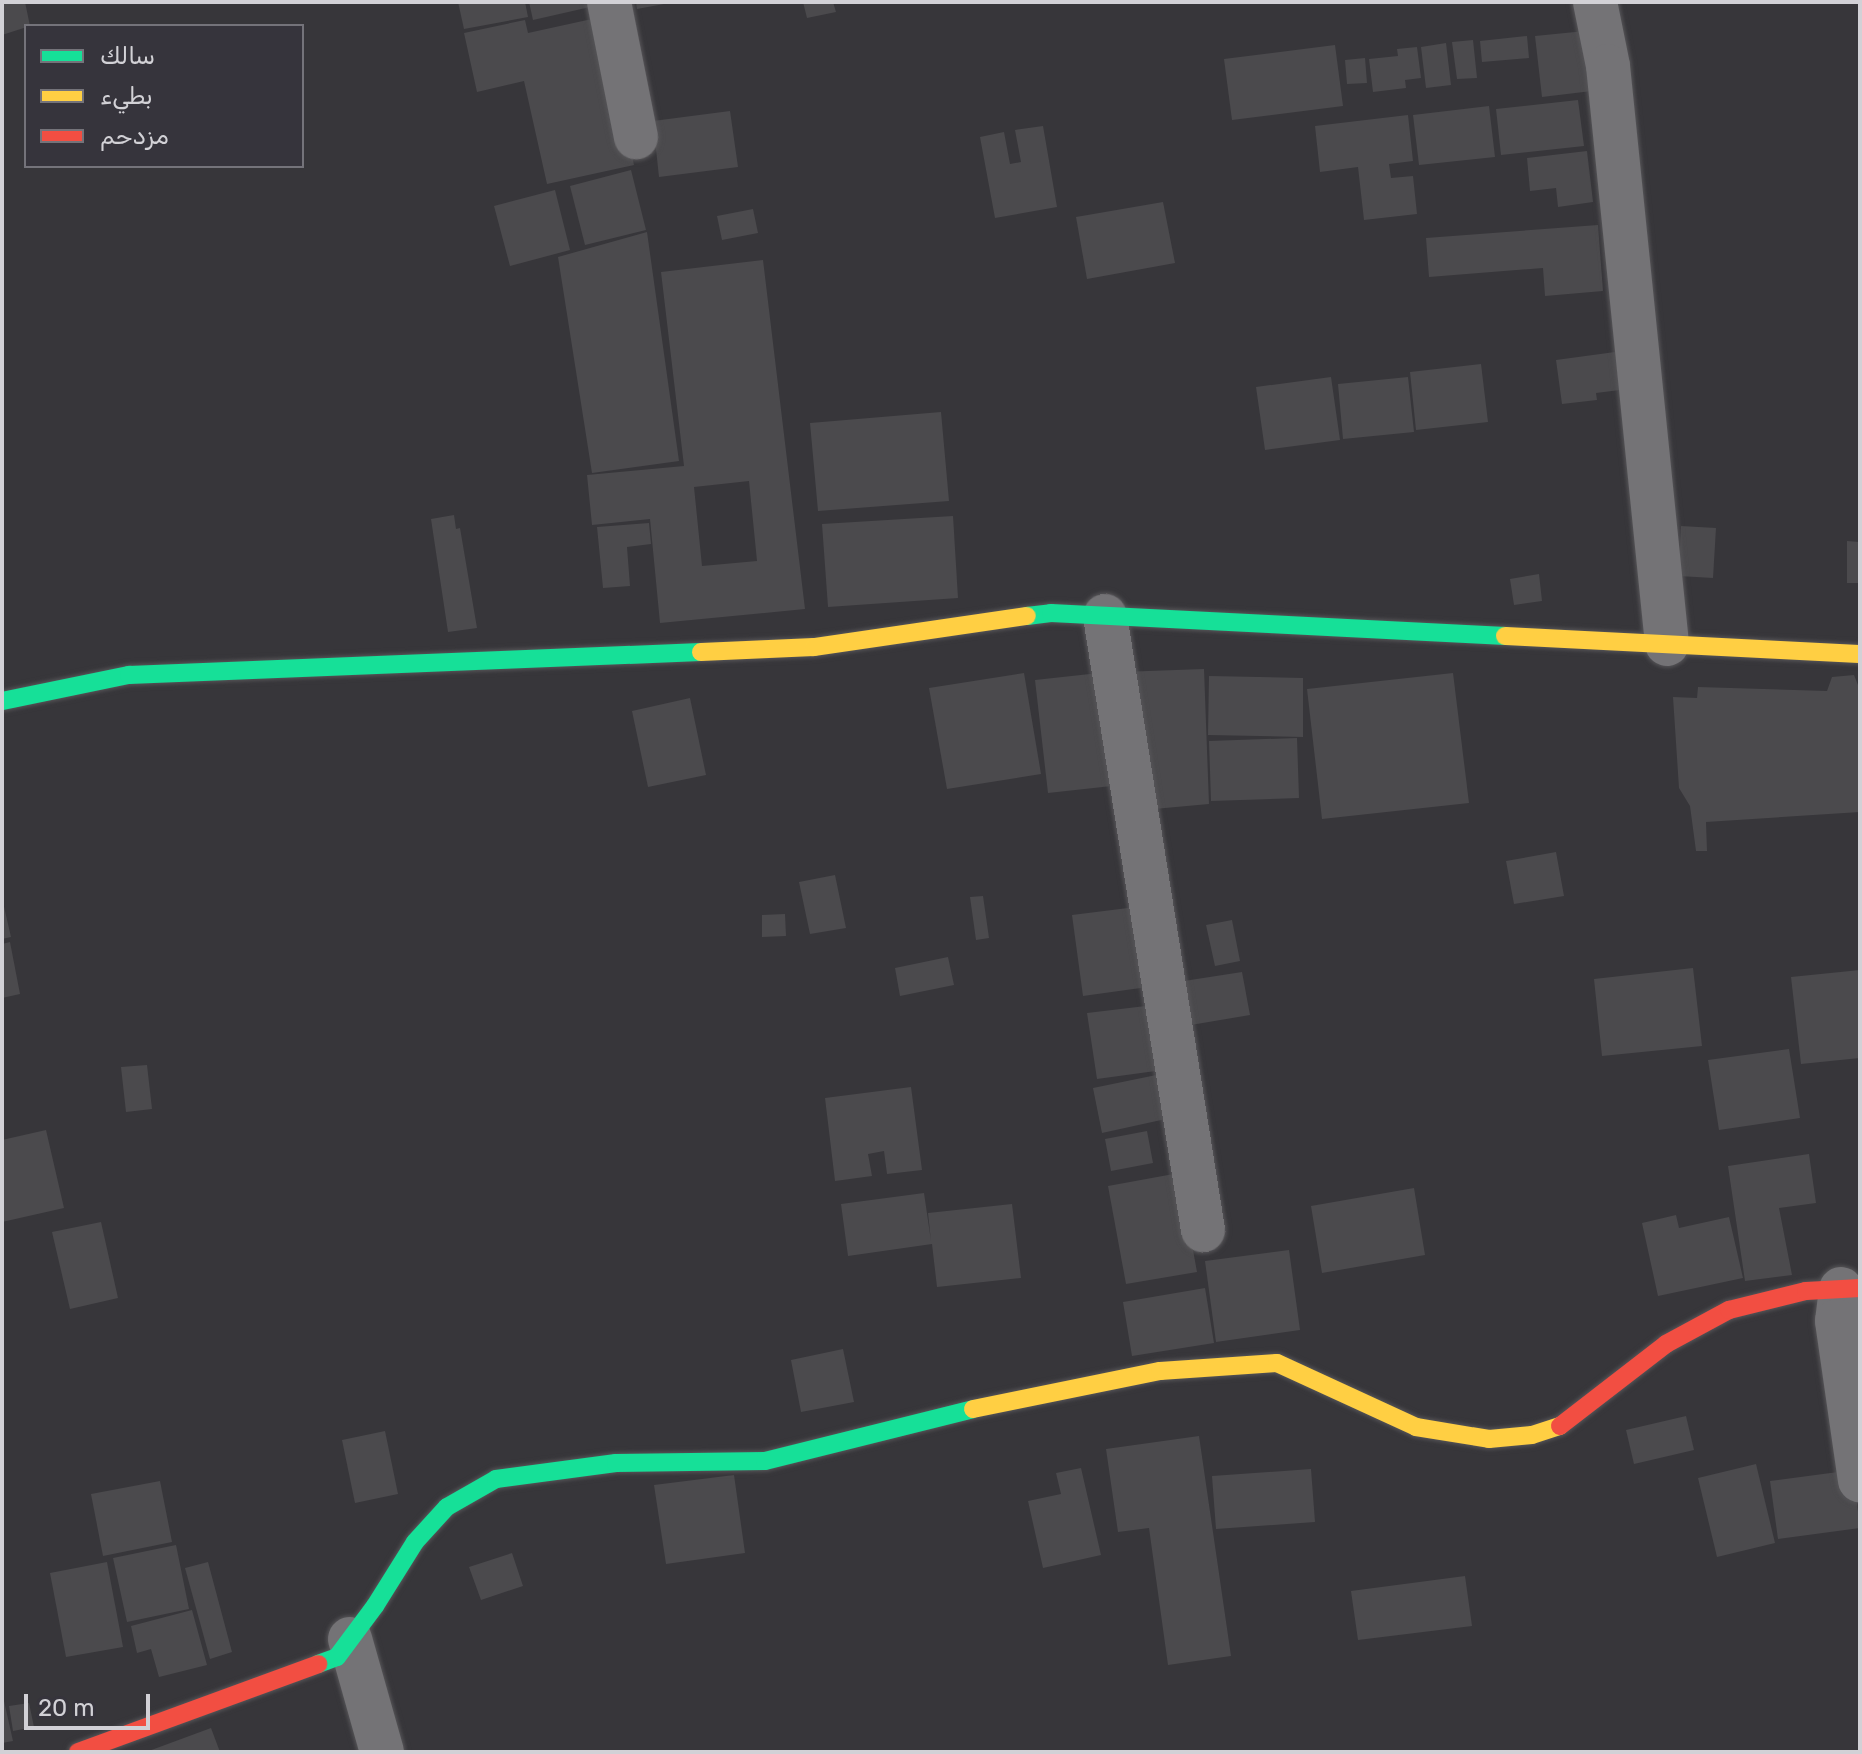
<!DOCTYPE html>
<meta charset="utf-8">
<style>
body{margin:0}
#map{position:relative;width:1862px;height:1754px;overflow:hidden;background:#37363a;font-family:Rubik,"Noto Sans Arabic",sans-serif}
div>[style]{position:absolute}
.building>*{inset:0;background:#4b4a4d}
.roads{filter:drop-shadow(0 0 2px #565558) drop-shadow(0 0 2px #565558)}
.street>*{height:44px;margin:-22px;padding:0 22px;transform-origin:22px;border-radius:22px;background:#747376}
.fast>*{height:18px;margin:-9px;padding:0 9px;transform-origin:9px;border-radius:9px;background:#16e098}
.slow>*{height:18px;margin:-9px;padding:0 9px;transform-origin:9px;border-radius:9px;background:#ffcf43}
.jam>*{height:18px;margin:-9px;padding:0 9px;transform-origin:9px;border-radius:9px;background:#f24e42}
span{translate:-50% -50%;white-space:nowrap;text-align:center;line-height:1.15;-webkit-text-stroke:8px #36343c;paint-order:stroke}
.frame{position:absolute;inset:0;border:4px solid #d2d1d6;pointer-events:none}
.legend{position:absolute;left:24px;top:24px;width:280px;height:144px;box-sizing:border-box;background:#36343c;border:2px solid #74737a;margin:0;padding:10px 14px;list-style:none;font-size:24px;color:#d2d1d6}
.legend li{display:flex;align-items:center;gap:16px;height:40px}
.legend b{width:40px;border:2px solid #74737a}
.scale{position:absolute;left:24px;top:1694px;width:126px;height:36px;box-sizing:border-box;border:4px solid #d2d1d6;border-top:0;padding-left:10px;font-size:24px;line-height:28px;white-space:nowrap;color:#d2d1d6;-webkit-text-stroke:6px #36343c;paint-order:stroke}
</style>
<div id="map">
<div class="building">
<div style="clip-path:polygon(2px 2px,25px 2px,30px 26px,2px 35px)"></div>
<div style="clip-path:polygon(458px 2px,525px 2px,528px 17px,464px 29px)"></div>
<div style="clip-path:polygon(529px 2px,598px 2px,599px 5px,533px 20px)"></div>
<div style="clip-path:polygon(636px 2px,664px 2px,664px 4px,637px 9px)"></div>
<div style="clip-path:polygon(803px 2px,833px 2px,836px 12px,807px 18px)"></div>
<div style="clip-path:polygon(601px 17px,634px 165px,547px 184px,524px 81px,477px 92px,464px 33px,525px 20px,528px 33px)"></div>
<div style="clip-path:polygon(1585px 31px,1592px 91px,1542px 97px,1535px 36px)"></div>
<div style="clip-path:polygon(1527px 36px,1529px 58px,1482px 62px,1480px 41px)"></div>
<div style="clip-path:polygon(1473px 40px,1477px 78px,1457px 79px,1452px 42px)"></div>
<div style="clip-path:polygon(1446px 43px,1451px 85px,1426px 88px,1421px 47px)"></div>
<div style="clip-path:polygon(1335px 45px,1343px 106px,1232px 120px,1224px 59px)"></div>
<div style="clip-path:polygon(1417px 47px,1421px 78px,1405px 80px,1406px 88px,1373px 92px,1369px 59px,1398px 56px,1397px 49px)"></div>
<div style="clip-path:polygon(1365px 58px,1367px 83px,1347px 84px,1345px 60px)"></div>
<div style="clip-path:polygon(1578px 100px,1584px 146px,1501px 155px,1496px 109px)"></div>
<div style="clip-path:polygon(1489px 106px,1495px 157px,1419px 165px,1413px 115px)"></div>
<div style="clip-path:polygon(730px 111px,738px 167px,659px 177px,653px 121px)"></div>
<div style="clip-path:polygon(1408px 115px,1413px 161px,1389px 164px,1391px 178px,1413px 176px,1417px 214px,1364px 220px,1358px 167px,1320px 172px,1315px 126px)"></div>
<div style="clip-path:polygon(1043px 126px,1057px 207px,995px 218px,980px 137px,1004px 132px,1010px 164px,1021px 162px,1015px 130px)"></div>
<div style="clip-path:polygon(1587px 151px,1593px 202px,1558px 207px,1556px 188px,1530px 191px,1527px 158px)"></div>
<div style="clip-path:polygon(631px 170px,646px 230px,585px 245px,570px 186px)"></div>
<div style="clip-path:polygon(555px 190px,570px 250px,510px 266px,494px 206px)"></div>
<div style="clip-path:polygon(1163px 202px,1175px 263px,1087px 279px,1076px 217px)"></div>
<div style="clip-path:polygon(753px 209px,758px 233px,722px 240px,717px 216px)"></div>
<div style="clip-path:polygon(1598px 225px,1603px 291px,1545px 296px,1543px 268px,1429px 277px,1426px 238px)"></div>
<div style="clip-path:polygon(647px 232px,679px 461px,592px 473px,558px 257px)"></div>
<div style="clip-path:polygon(evenodd,763px 260px,805px 609px,660px 623px,650px 519px,592px 525px,587px 475px,684px 466px,661px 272px,763px 260px,749px 481px,757px 561px,702px 566px,694px 487px,749px 481px)"></div>
<div style="clip-path:polygon(1615px 352px,1620px 390px,1596px 393px,1597px 400px,1562px 404px,1556px 360px)"></div>
<div style="clip-path:polygon(1481px 364px,1488px 422px,1416px 430px,1410px 372px)"></div>
<div style="clip-path:polygon(1331px 377px,1340px 440px,1265px 450px,1256px 387px)"></div>
<div style="clip-path:polygon(1408px 377px,1414px 432px,1343px 439px,1338px 384px)"></div>
<div style="clip-path:polygon(941px 412px,949px 501px,818px 511px,810px 423px)"></div>
<div style="clip-path:polygon(454px 515px,456px 529px,460px 528px,477px 628px,448px 632px,431px 519px)"></div>
<div style="clip-path:polygon(953px 516px,958px 598px,828px 607px,822px 524px)"></div>
<div style="clip-path:polygon(649px 523px,651px 544px,627px 547px,630px 586px,603px 588px,597px 527px)"></div>
<div style="clip-path:polygon(1681px 526px,1716px 528px,1713px 578px,1679px 576px)"></div>
<div style="clip-path:polygon(1847px 541px,1860px 542px,1860px 583px,1847px 583px)"></div>
<div style="clip-path:polygon(1539px 574px,1542px 601px,1514px 605px,1510px 579px)"></div>
<div style="clip-path:polygon(1204px 669px,1209px 804px,1143px 810px,1120px 672px)"></div>
<div style="clip-path:polygon(1108px 672px,1121px 785px,1048px 793px,1035px 680px)"></div>
<div style="clip-path:polygon(1024px 673px,1041px 774px,947px 789px,929px 688px)"></div>
<div style="clip-path:polygon(1453px 673px,1469px 803px,1322px 819px,1307px 689px)"></div>
<div style="clip-path:polygon(1854px 675px,1860px 690px,1860px 812px,1706px 822px,1707px 851px,1696px 851px,1690px 806px,1679px 788px,1673px 697px,1697px 698px,1698px 687px,1827px 691px,1832px 677px)"></div>
<div style="clip-path:polygon(1209px 676px,1303px 678px,1303px 737px,1208px 735px)"></div>
<div style="clip-path:polygon(690px 698px,706px 775px,648px 787px,632px 711px)"></div>
<div style="clip-path:polygon(1297px 738px,1299px 798px,1211px 801px,1209px 741px)"></div>
<div style="clip-path:polygon(1556px 852px,1564px 896px,1514px 904px,1506px 861px)"></div>
<div style="clip-path:polygon(835px 875px,846px 928px,810px 934px,799px 882px)"></div>
<div style="clip-path:polygon(983px 896px,989px 938px,976px 940px,970px 897px)"></div>
<div style="clip-path:polygon(2px 898px,11px 937px,2px 939px)"></div>
<div style="clip-path:polygon(1144px 906px,1155px 986px,1083px 996px,1072px 915px)"></div>
<div style="clip-path:polygon(785px 914px,786px 936px,762px 937px,762px 915px)"></div>
<div style="clip-path:polygon(1232px 920px,1240px 961px,1215px 966px,1206px 925px)"></div>
<div style="clip-path:polygon(10px 942px,20px 994px,2px 998px,2px 944px)"></div>
<div style="clip-path:polygon(948px 957px,954px 985px,900px 996px,895px 968px)"></div>
<div style="clip-path:polygon(1693px 968px,1702px 1046px,1602px 1056px,1594px 979px)"></div>
<div style="clip-path:polygon(1860px 970px,1860px 1058px,1801px 1064px,1791px 977px)"></div>
<div style="clip-path:polygon(1242px 972px,1250px 1015px,1179px 1027px,1171px 983px)"></div>
<div style="clip-path:polygon(1154px 1005px,1163px 1070px,1097px 1079px,1087px 1013px)"></div>
<div style="clip-path:polygon(1789px 1049px,1800px 1118px,1719px 1130px,1708px 1060px)"></div>
<div style="clip-path:polygon(147px 1065px,152px 1109px,126px 1112px,121px 1067px)"></div>
<div style="clip-path:polygon(1166px 1073px,1175px 1117px,1102px 1133px,1093px 1088px)"></div>
<div style="clip-path:polygon(911px 1087px,922px 1170px,887px 1174px,884px 1151px,868px 1154px,872px 1176px,835px 1181px,825px 1098px)"></div>
<div style="clip-path:polygon(46px 1130px,64px 1208px,2px 1222px,2px 1140px)"></div>
<div style="clip-path:polygon(1147px 1131px,1153px 1163px,1111px 1171px,1105px 1139px)"></div>
<div style="clip-path:polygon(1809px 1154px,1816px 1203px,1779px 1208px,1792px 1275px,1745px 1281px,1728px 1166px)"></div>
<div style="clip-path:polygon(1179px 1173px,1197px 1272px,1126px 1284px,1108px 1186px)"></div>
<div style="clip-path:polygon(1414px 1188px,1425px 1255px,1322px 1273px,1311px 1206px)"></div>
<div style="clip-path:polygon(924px 1193px,931px 1241px,928px 1213px,1012px 1204px,1021px 1278px,937px 1287px,932px 1244px,848px 1256px,841px 1204px)"></div>
<div style="clip-path:polygon(1676px 1215px,1679px 1228px,1729px 1217px,1743px 1278px,1658px 1296px,1642px 1223px)"></div>
<div style="clip-path:polygon(101px 1222px,118px 1298px,70px 1309px,52px 1232px)"></div>
<div style="clip-path:polygon(1289px 1250px,1300px 1330px,1216px 1342px,1205px 1261px)"></div>
<div style="clip-path:polygon(1205px 1288px,1214px 1343px,1132px 1356px,1123px 1302px)"></div>
<div style="clip-path:polygon(843px 1349px,854px 1402px,801px 1412px,791px 1360px)"></div>
<div style="clip-path:polygon(1686px 1416px,1694px 1450px,1634px 1464px,1626px 1430px)"></div>
<div style="clip-path:polygon(385px 1431px,398px 1494px,355px 1503px,342px 1440px)"></div>
<div style="clip-path:polygon(1199px 1436px,1231px 1656px,1168px 1665px,1149px 1528px,1118px 1532px,1106px 1449px)"></div>
<div style="clip-path:polygon(1756px 1464px,1775px 1543px,1717px 1557px,1698px 1478px)"></div>
<div style="clip-path:polygon(1081px 1468px,1101px 1555px,1043px 1568px,1028px 1501px,1061px 1494px,1056px 1473px)"></div>
<div style="clip-path:polygon(1311px 1469px,1315px 1522px,1216px 1529px,1212px 1476px)"></div>
<div style="clip-path:polygon(1853px 1470px,1860px 1528px,1778px 1539px,1770px 1481px)"></div>
<div style="clip-path:polygon(734px 1475px,745px 1553px,666px 1564px,654px 1485px)"></div>
<div style="clip-path:polygon(160px 1481px,172px 1542px,103px 1556px,91px 1494px)"></div>
<div style="clip-path:polygon(176px 1545px,189px 1609px,127px 1622px,113px 1558px)"></div>
<div style="clip-path:polygon(512px 1553px,523px 1586px,481px 1600px,469px 1567px)"></div>
<div style="clip-path:polygon(107px 1562px,123px 1647px,66px 1657px,50px 1573px)"></div>
<div style="clip-path:polygon(208px 1562px,232px 1652px,210px 1659px,185px 1568px)"></div>
<div style="clip-path:polygon(1465px 1576px,1472px 1626px,1358px 1640px,1351px 1591px)"></div>
<div style="clip-path:polygon(192px 1610px,207px 1665px,159px 1677px,151px 1649px,137px 1653px,131px 1626px)"></div>
<div style="clip-path:polygon(2px 1692px,13px 1741px,2px 1743px)"></div>
<div style="clip-path:polygon(29px 1703px,34px 1727px,13px 1731px,9px 1706px)"></div>
<div style="clip-path:polygon(211px 1728px,220px 1752px,146px 1752px)"></div>
</div>
<div class="roads">
<div class="street">
<div style="left:609px;top:2px;width:138px;rotate:78.7deg"></div>
<div style="left:1595px;top:2px;width:65px;rotate:78.5deg"></div>
<div style="left:1608px;top:66px;width:581px;rotate:84.17deg"></div>
<div style="left:1105px;top:616px;width:622px;rotate:80.93deg"></div>
<div style="left:1841px;top:1289px;width:32px;rotate:97deg"></div>
<div style="left:1837px;top:1321px;width:161px;rotate:81.8deg"></div>
<div style="left:350px;top:1639px;width:117px;rotate:74.2deg"></div>
</div>
<div class="fast">
<div style="left:1027px;top:616px;width:24px;rotate:-7deg"></div>
<div style="left:1051px;top:613px;width:455px;rotate:2.9deg"></div>
<div style="left:2px;top:701px;width:130px;rotate:-11.6deg"></div>
<div style="left:129px;top:675px;width:572px;rotate:-2.3deg"></div>
<div style="left:318px;top:1664px;width:20px;rotate:-20deg"></div>
<div style="left:337px;top:1657px;width:64px;rotate:-53.3deg"></div>
<div style="left:375px;top:1606px;width:75px;rotate:-58deg"></div>
<div style="left:415px;top:1542px;width:47px;rotate:-47.6deg"></div>
<div style="left:447px;top:1507px;width:56px;rotate:-29.7deg"></div>
<div style="left:496px;top:1479px;width:121px;rotate:-7.6deg"></div>
<div style="left:616px;top:1463px;width:149px;rotate:-0.8deg"></div>
<div style="left:765px;top:1461px;width:214px;rotate:-14deg"></div>
</div>
<div class="slow">
<div style="left:1505px;top:636px;width:355px;rotate:2.9deg"></div>
<div style="left:701px;top:652px;width:113px;rotate:-2.5deg"></div>
<div style="left:814px;top:647px;width:215px;rotate:-8.3deg"></div>
<div style="left:973px;top:1409px;width:191px;rotate:-11.5deg"></div>
<div style="left:1160px;top:1371px;width:117px;rotate:-3.9deg"></div>
<div style="left:1277px;top:1363px;width:153px;rotate:24.7deg"></div>
<div style="left:1416px;top:1427px;width:74px;rotate:9.3deg"></div>
<div style="left:1489px;top:1439px;width:43px;rotate:-5.3deg"></div>
<div style="left:1532px;top:1435px;width:29px;rotate:-18deg"></div>
</div>
<div class="jam">
<div style="left:1560px;top:1426px;width:134px;rotate:-37.7deg"></div>
<div style="left:1666px;top:1344px;width:72px;rotate:-28.4deg"></div>
<div style="left:1729px;top:1310px;width:79px;rotate:-13.9deg"></div>
<div style="left:1806px;top:1291px;width:54px;rotate:-3.2deg"></div>
<div style="left:78px;top:1752px;width:256px;rotate:-20.1deg"></div>
</div>
</div>
<div class="frame"></div>
<ul class="legend">
<li><b style="height:10px;background:#16e098"></b>سالك</li>
<li><b style="height:10px;background:#ffcf43"></b>بطيء</li>
<li><b style="height:10px;background:#f24e42"></b>مزدحم</li>
</ul>
<div class="scale">20 m</div>
</div>
